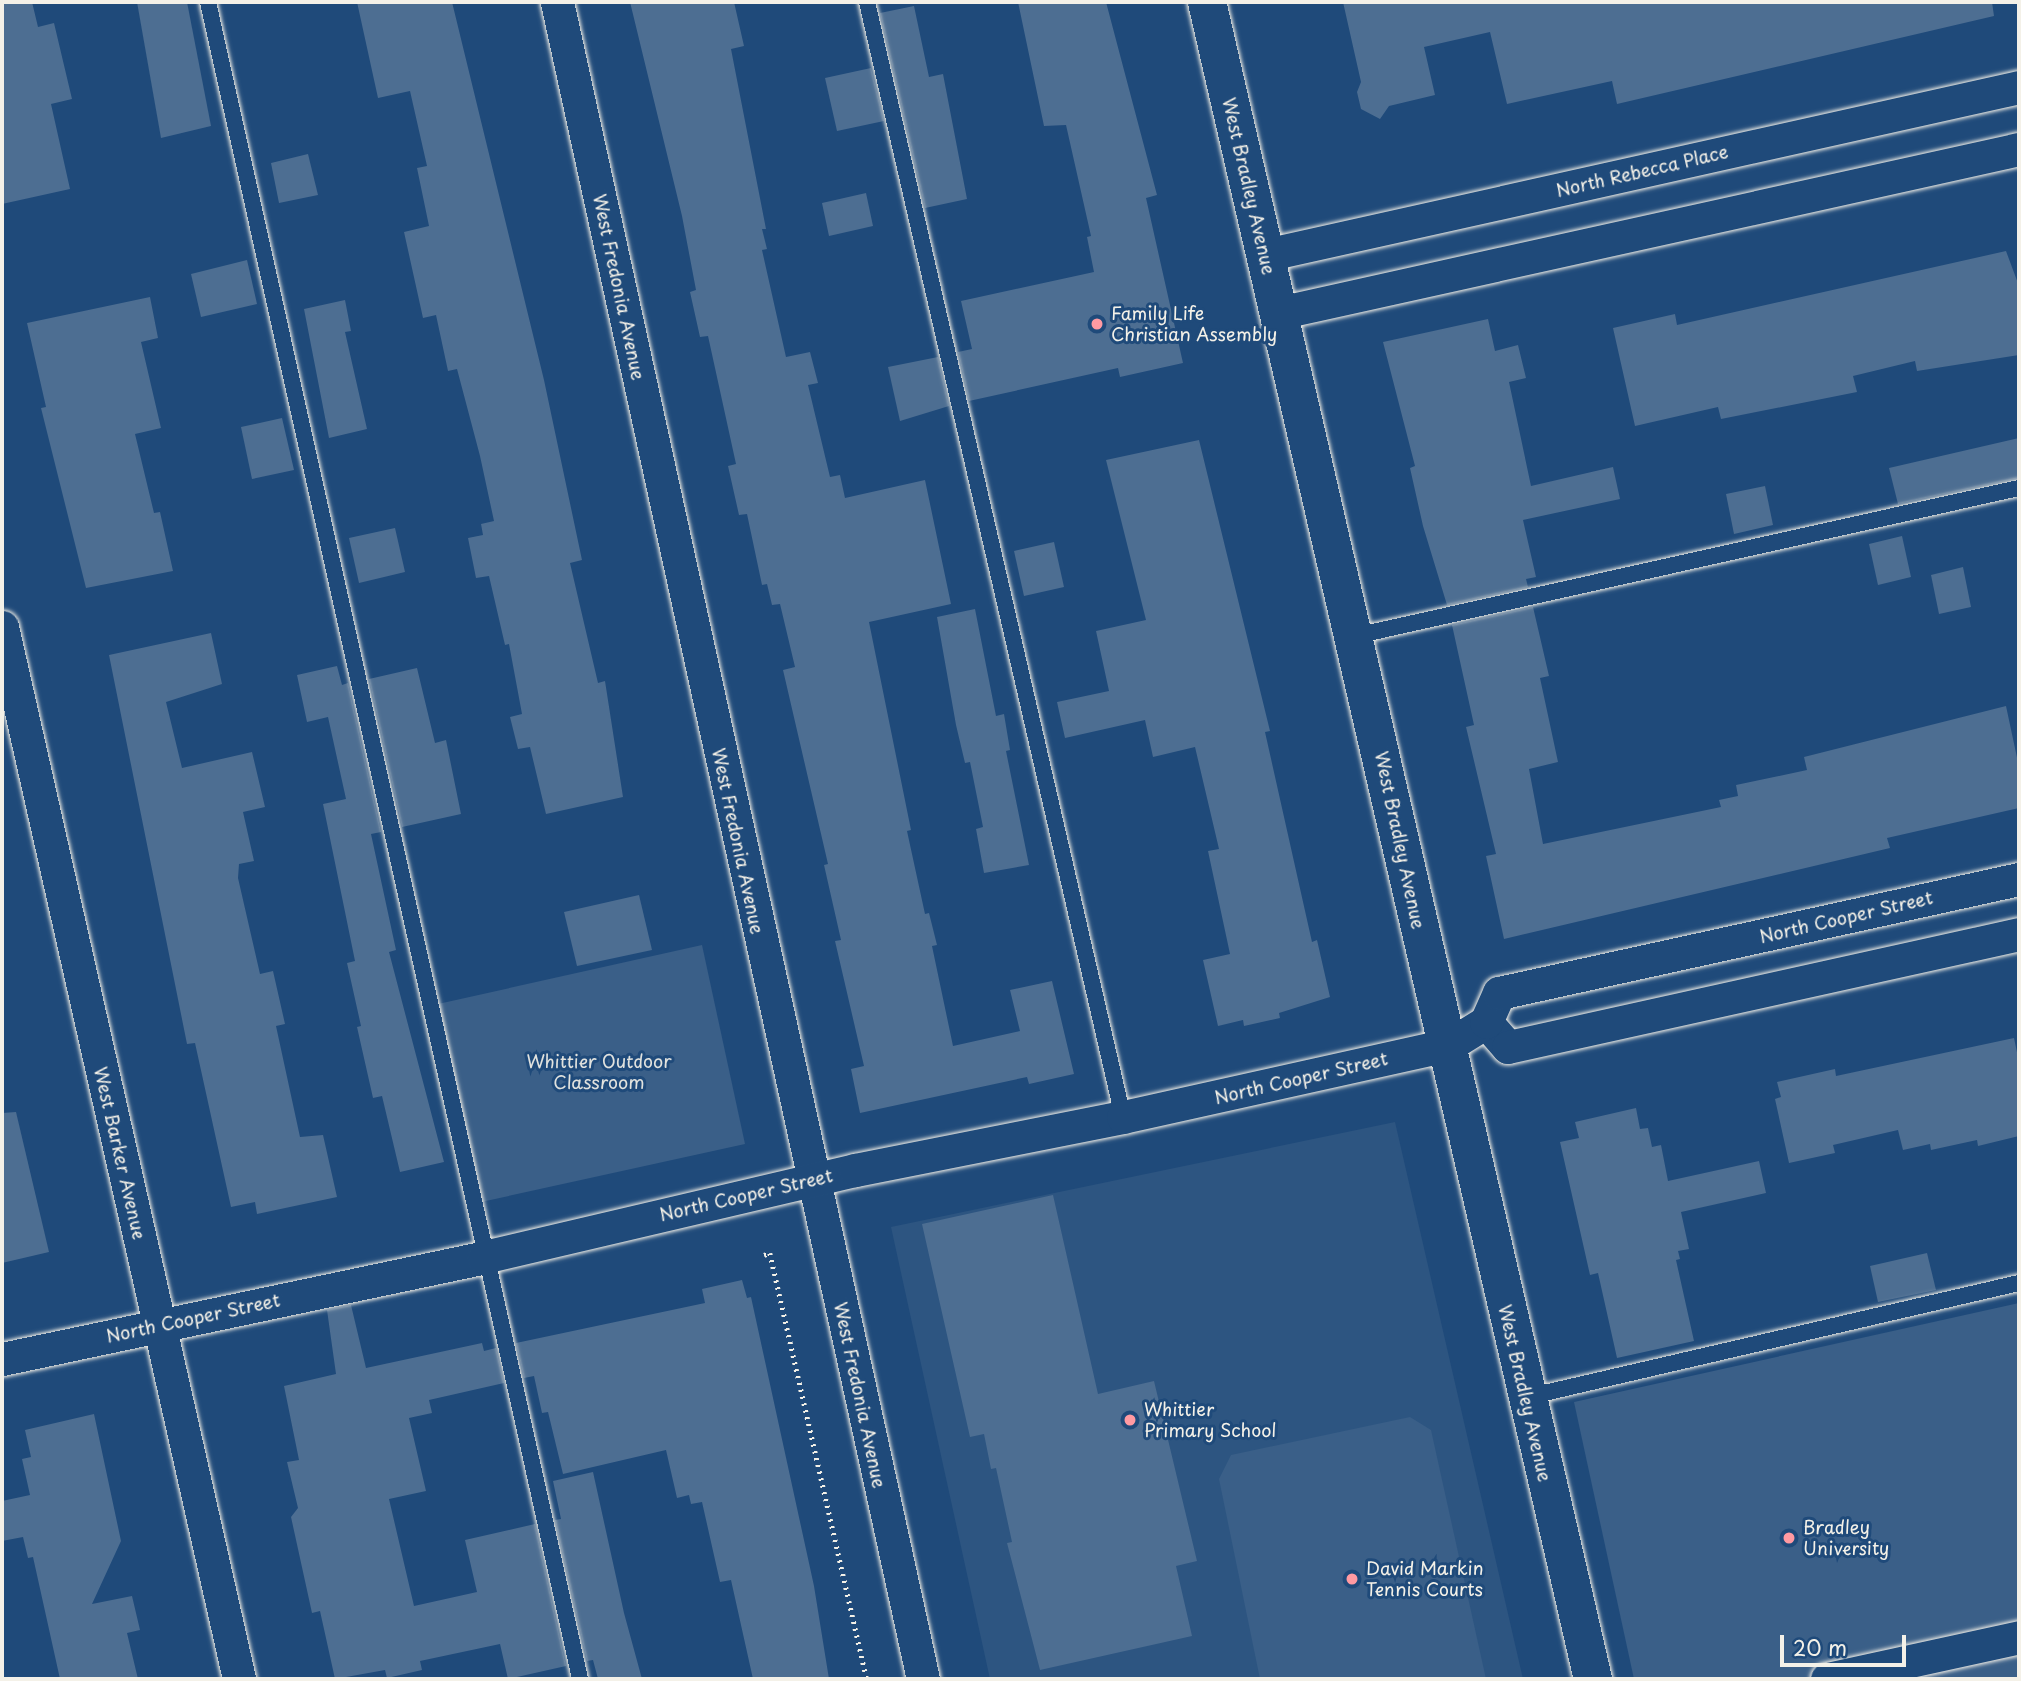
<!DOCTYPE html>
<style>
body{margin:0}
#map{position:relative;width:2021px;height:1681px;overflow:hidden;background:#1f4a7a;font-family:"Playpen Sans",sans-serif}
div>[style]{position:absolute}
.built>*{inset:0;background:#2d5581}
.green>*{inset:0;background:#3a5f88}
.building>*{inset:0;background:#4d6e92}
.path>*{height:4.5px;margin-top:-2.25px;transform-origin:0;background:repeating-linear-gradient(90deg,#f4f1e8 0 2px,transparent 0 7px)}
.roads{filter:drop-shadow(0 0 2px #f4f1e8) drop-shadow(0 0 2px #f4f1e8)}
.service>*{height:16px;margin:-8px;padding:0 8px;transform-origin:8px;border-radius:8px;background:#1f4a7a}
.minor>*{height:33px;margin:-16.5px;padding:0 16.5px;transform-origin:16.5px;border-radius:16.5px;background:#1f4a7a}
.tertiary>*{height:38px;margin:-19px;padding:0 19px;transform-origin:19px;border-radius:19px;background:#1f4a7a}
.dots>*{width:19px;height:19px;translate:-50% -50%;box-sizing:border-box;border:4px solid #1f4a7a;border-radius:50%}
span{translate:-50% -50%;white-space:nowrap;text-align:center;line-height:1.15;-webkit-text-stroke:6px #1f4a7a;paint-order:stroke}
.street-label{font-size:18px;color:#f4f1e8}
.poi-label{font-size:18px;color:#f4f1e8}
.left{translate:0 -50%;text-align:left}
.park-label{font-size:18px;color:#e1e2de}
.frame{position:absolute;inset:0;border:4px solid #f4f1e8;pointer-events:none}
.scale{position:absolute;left:1780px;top:1635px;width:126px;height:32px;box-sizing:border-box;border:4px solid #f4f1e8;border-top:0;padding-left:9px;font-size:21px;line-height:24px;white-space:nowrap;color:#f4f1e8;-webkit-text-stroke:5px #1f4a7a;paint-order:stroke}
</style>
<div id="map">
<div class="built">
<div style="clip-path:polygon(1395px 1122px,1523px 1679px,990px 1679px,891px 1227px)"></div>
</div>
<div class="green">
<div style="clip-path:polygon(702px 945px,745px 1144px,472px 1204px,429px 1006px)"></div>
<div style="clip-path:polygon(2019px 1303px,2019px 1679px,1634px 1679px,1574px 1402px)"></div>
<div style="clip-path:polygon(1410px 1417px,1431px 1430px,1486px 1679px,1260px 1679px,1219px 1479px,1231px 1455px)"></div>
</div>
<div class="building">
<div style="clip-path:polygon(2px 2px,32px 2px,38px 27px,54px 23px,72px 99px,51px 104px,70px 189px,2px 204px)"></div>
<div style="clip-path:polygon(137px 2px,187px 2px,211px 126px,161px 138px)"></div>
<div style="clip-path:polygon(357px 2px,452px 2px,544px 380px,582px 560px,570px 563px,598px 683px,605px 681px,623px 797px,546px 814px,530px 747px,518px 749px,510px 717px,522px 714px,509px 644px,505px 645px,489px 576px,476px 578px,468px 538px,483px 535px,481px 524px,494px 521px,480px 456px,457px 369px,448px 371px,436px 315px,423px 318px,404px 232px,429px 226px,417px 168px,427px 166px,410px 91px,378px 98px)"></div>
<div style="clip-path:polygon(630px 2px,734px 2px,744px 46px,731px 49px,766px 229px,762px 229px,767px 249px,762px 250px,786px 357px,810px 352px,818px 383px,808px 385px,830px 477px,840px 475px,845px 498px,925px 480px,951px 604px,869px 622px,911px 830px,907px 831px,925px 914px,929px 913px,937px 945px,932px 946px,953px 1046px,1020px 1031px,1010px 990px,1052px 981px,1074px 1074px,1029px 1084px,1027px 1077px,860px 1113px,851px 1069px,864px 1066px,835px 941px,841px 940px,824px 865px,828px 864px,783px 670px,795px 667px,780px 604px,772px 605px,767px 584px,762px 585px,747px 514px,739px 515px,728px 466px,736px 464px,708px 336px,700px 337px,690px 292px,696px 290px,682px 216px)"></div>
<div style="clip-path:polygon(1018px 2px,1106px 2px,1157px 195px,1146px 198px,1183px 363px,1120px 377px,1118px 368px,969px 401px,958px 352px,972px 349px,961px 301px,1094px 272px,1087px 237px,1091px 236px,1066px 125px,1044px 126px)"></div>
<div style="clip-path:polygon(1343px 2px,1992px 2px,1994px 16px,1617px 104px,1612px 81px,1507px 104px,1490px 32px,1424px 47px,1435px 95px,1389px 106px,1380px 119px,1361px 109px,1357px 92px,1361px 82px)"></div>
<div style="clip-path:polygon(914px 6px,929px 77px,943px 74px,967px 199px,925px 208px,880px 13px)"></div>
<div style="clip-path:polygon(871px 68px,884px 121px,837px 131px,825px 78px)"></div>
<div style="clip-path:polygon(308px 154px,318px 195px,279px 203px,271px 163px)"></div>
<div style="clip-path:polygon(866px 193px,873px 226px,829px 236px,822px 203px)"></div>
<div style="clip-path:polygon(2006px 251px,2019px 286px,2019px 355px,1917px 371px,1915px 361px,1853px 376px,1857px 392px,1721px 419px,1718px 407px,1635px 426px,1613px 328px,1675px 314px,1677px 325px)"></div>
<div style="clip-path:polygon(247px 260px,257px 304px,201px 317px,191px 274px)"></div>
<div style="clip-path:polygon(150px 297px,158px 338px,141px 342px,161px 428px,135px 434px,154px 513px,160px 512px,173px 571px,86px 588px,41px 408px,46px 407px,27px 323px)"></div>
<div style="clip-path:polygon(345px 300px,351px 331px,345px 332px,367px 429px,329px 438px,304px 309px)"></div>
<div style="clip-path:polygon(1488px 319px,1495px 351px,1518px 345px,1526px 378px,1509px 382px,1531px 486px,1613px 467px,1620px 499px,1523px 520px,1536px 577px,1526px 579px,1528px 587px,1447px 605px,1423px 526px,1410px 468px,1415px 466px,1383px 342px)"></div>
<div style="clip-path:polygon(938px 357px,949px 406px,900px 421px,888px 367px)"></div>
<div style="clip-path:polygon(282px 418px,294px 470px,252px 479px,241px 427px)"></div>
<div style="clip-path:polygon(2019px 438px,2019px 478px,1898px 504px,1889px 468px)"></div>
<div style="clip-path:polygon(1199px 440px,1270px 731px,1265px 732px,1312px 942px,1317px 940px,1330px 997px,1279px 1013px,1280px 1018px,1244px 1026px,1243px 1020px,1218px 1026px,1203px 960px,1230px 954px,1208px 851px,1219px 849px,1195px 747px,1153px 757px,1145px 720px,1065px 738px,1057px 702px,1109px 691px,1096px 631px,1146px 620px,1106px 460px)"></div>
<div style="clip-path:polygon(1765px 486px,1773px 525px,1734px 534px,1726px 494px)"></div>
<div style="clip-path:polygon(395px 528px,405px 572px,359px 583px,349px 538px)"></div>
<div style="clip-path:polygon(1902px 536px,1911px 577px,1878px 585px,1869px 544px)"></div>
<div style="clip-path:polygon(1054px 542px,1064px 587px,1024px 596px,1014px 551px)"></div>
<div style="clip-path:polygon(1963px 567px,1971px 607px,1939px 614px,1931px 575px)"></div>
<div style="clip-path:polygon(1533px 607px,1549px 676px,1540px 678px,1558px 762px,1529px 769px,1543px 844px,1721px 807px,1719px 800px,1738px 796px,1736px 785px,1807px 770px,1804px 757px,2006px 706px,2019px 767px,2019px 808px,1887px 838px,1890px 848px,1504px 939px,1486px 856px,1496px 854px,1466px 727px,1474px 725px,1452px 625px)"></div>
<div style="clip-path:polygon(975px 609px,996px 716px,1004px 714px,1010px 750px,1006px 751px,1029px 865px,984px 873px,976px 829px,983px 827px,970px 762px,965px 763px,956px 725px,937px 617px)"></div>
<div style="clip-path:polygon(211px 633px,222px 684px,166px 702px,182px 768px,252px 752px,265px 807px,243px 812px,254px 861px,239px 864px,238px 878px,260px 974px,273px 971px,285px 1024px,276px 1026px,300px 1137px,323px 1135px,337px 1197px,257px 1214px,255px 1202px,231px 1207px,195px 1043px,187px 1044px,109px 655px)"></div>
<div style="clip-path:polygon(337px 666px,342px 685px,348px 683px,381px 832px,371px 834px,396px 950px,389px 952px,444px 1162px,400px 1172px,382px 1096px,373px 1098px,357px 1027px,361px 1026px,347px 963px,355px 961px,323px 804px,346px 799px,328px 717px,307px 722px,297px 675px)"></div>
<div style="clip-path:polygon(417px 668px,435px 743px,446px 740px,461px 814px,402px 827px,369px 679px)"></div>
<div style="clip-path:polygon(639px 895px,652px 950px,577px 966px,564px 912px)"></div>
<div style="clip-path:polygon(2014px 1038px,2019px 1062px,2019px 1136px,1978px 1146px,1977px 1140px,1931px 1150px,1930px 1144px,1903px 1150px,1898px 1130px,1833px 1145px,1835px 1153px,1789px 1163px,1775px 1099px,1781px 1097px,1777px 1082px,1835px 1069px,1836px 1076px)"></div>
<div style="clip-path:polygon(1636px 1108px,1640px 1129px,1648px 1128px,1652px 1147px,1661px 1145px,1668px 1181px,1759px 1161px,1766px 1193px,1681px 1212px,1689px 1249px,1678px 1251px,1680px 1259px,1676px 1260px,1694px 1341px,1617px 1358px,1598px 1273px,1590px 1275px,1560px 1142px,1579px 1138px,1575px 1122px)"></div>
<div style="clip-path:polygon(16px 1112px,49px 1252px,2px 1263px,2px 1113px)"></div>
<div style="clip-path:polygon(1053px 1195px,1098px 1394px,1154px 1381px,1197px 1561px,1176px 1566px,1192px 1636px,1040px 1670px,1007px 1543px,1012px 1542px,996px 1468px,991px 1469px,984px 1434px,970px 1437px,922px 1224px)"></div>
<div style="clip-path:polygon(1927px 1253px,1936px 1290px,1878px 1302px,1870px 1266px)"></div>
<div style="clip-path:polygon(742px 1280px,747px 1298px,751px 1297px,814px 1586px,829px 1679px,753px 1679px,731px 1580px,720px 1582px,702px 1502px,691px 1504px,689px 1495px,677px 1498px,666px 1450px,563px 1474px,548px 1412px,542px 1413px,534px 1376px,524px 1378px,516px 1343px,705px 1303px,702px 1289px)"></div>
<div style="clip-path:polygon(351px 1305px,366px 1368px,482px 1343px,484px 1351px,496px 1348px,504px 1383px,429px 1400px,432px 1413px,409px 1418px,426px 1491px,389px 1499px,414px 1606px,477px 1592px,465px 1540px,535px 1524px,566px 1666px,508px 1679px,500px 1644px,420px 1661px,422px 1670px,387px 1678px,385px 1670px,335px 1679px,320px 1611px,312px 1613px,291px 1517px,298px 1508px,287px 1462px,299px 1460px,284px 1386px,336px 1374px,327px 1310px)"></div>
<div style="clip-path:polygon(94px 1414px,121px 1541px,92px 1604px,132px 1596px,140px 1630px,127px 1633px,138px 1679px,60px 1679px,33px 1557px,28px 1558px,23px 1537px,2px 1541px,2px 1501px,30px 1495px,22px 1459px,31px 1457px,25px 1430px)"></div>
<div style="clip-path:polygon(593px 1472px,624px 1613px,642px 1679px,598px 1679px,593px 1660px,587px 1661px,555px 1520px,561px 1519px,553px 1481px)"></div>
</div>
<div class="path">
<div style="left:764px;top:1255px;width:6px;rotate:-18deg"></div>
<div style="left:770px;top:1253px;width:437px;rotate:77.2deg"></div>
</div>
<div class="roads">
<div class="service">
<div style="left:208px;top:2px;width:1718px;rotate:77.49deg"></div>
<div style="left:867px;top:2px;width:1144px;rotate:77.07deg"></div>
<div style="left:1355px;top:636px;width:680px;rotate:-12.57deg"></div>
<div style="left:1527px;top:1397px;width:505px;rotate:-13.05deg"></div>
</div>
<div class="minor">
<div style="left:557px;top:2px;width:1716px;rotate:77.69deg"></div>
<div style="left:1265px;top:255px;width:772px;rotate:-12.56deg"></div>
<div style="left:1278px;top:313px;width:759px;rotate:-12.48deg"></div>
<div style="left:2px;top:627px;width:1078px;rotate:77.3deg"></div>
<div style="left:1486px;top:1022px;width:33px;rotate:49deg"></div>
<div style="left:1508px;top:1047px;width:523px;rotate:-12.47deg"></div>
<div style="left:2px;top:1359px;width:493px;rotate:-11.9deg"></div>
<div style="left:484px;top:1257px;width:381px;rotate:-13.2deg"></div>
<div style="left:855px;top:1170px;width:273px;rotate:-11.2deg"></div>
<div style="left:1123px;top:1117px;width:334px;rotate:-12.5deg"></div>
<div style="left:1449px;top:1045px;width:44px;rotate:-31.9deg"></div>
<div style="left:1486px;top:1022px;width:32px;rotate:-66deg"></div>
<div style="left:1499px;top:993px;width:532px;rotate:-12.37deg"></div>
<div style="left:1827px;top:1679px;width:197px;rotate:-12.3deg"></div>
</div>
<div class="tertiary">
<div style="left:1207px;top:2px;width:1721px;rotate:77.04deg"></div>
</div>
</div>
<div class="dots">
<div style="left:1097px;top:324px;background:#ff9aa2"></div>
<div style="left:1130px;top:1420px;background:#ff9aa2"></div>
<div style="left:1789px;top:1538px;background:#ff9aa2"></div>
<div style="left:1352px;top:1579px;background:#ff9aa2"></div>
</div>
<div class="street-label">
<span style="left:1642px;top:171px;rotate:-13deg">North Rebecca Place</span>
<span style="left:1249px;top:186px;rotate:77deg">West Bradley Avenue</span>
<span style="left:619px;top:287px;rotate:78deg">West Fredonia Avenue</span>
<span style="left:1400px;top:840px;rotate:78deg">West Bradley Avenue</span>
<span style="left:738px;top:841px;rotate:78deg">West Fredonia Avenue</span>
<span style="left:1846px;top:917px;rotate:-13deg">North Cooper Street</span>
<span style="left:1301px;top:1078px;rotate:-13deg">North Cooper Street</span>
<span style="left:120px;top:1153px;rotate:77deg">West Barker Avenue</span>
<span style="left:746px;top:1195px;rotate:-13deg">North Cooper Street</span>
<span style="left:193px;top:1318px;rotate:-12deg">North Cooper Street</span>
<span style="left:1525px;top:1393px;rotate:77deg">West Bradley Avenue</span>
<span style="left:860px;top:1395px;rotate:78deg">West Fredonia Avenue</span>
</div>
<div class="poi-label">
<span class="left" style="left:1111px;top:324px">Family Life<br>Christian Assembly</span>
<span class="left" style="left:1144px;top:1420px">Whittier<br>Primary School</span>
<span class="left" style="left:1803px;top:1538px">Bradley<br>University</span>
<span class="left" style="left:1366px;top:1579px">David Markin<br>Tennis Courts</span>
</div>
<div class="park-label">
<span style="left:599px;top:1072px">Whittier Outdoor<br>Classroom</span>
</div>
<div class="frame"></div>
<div class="scale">20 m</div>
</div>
